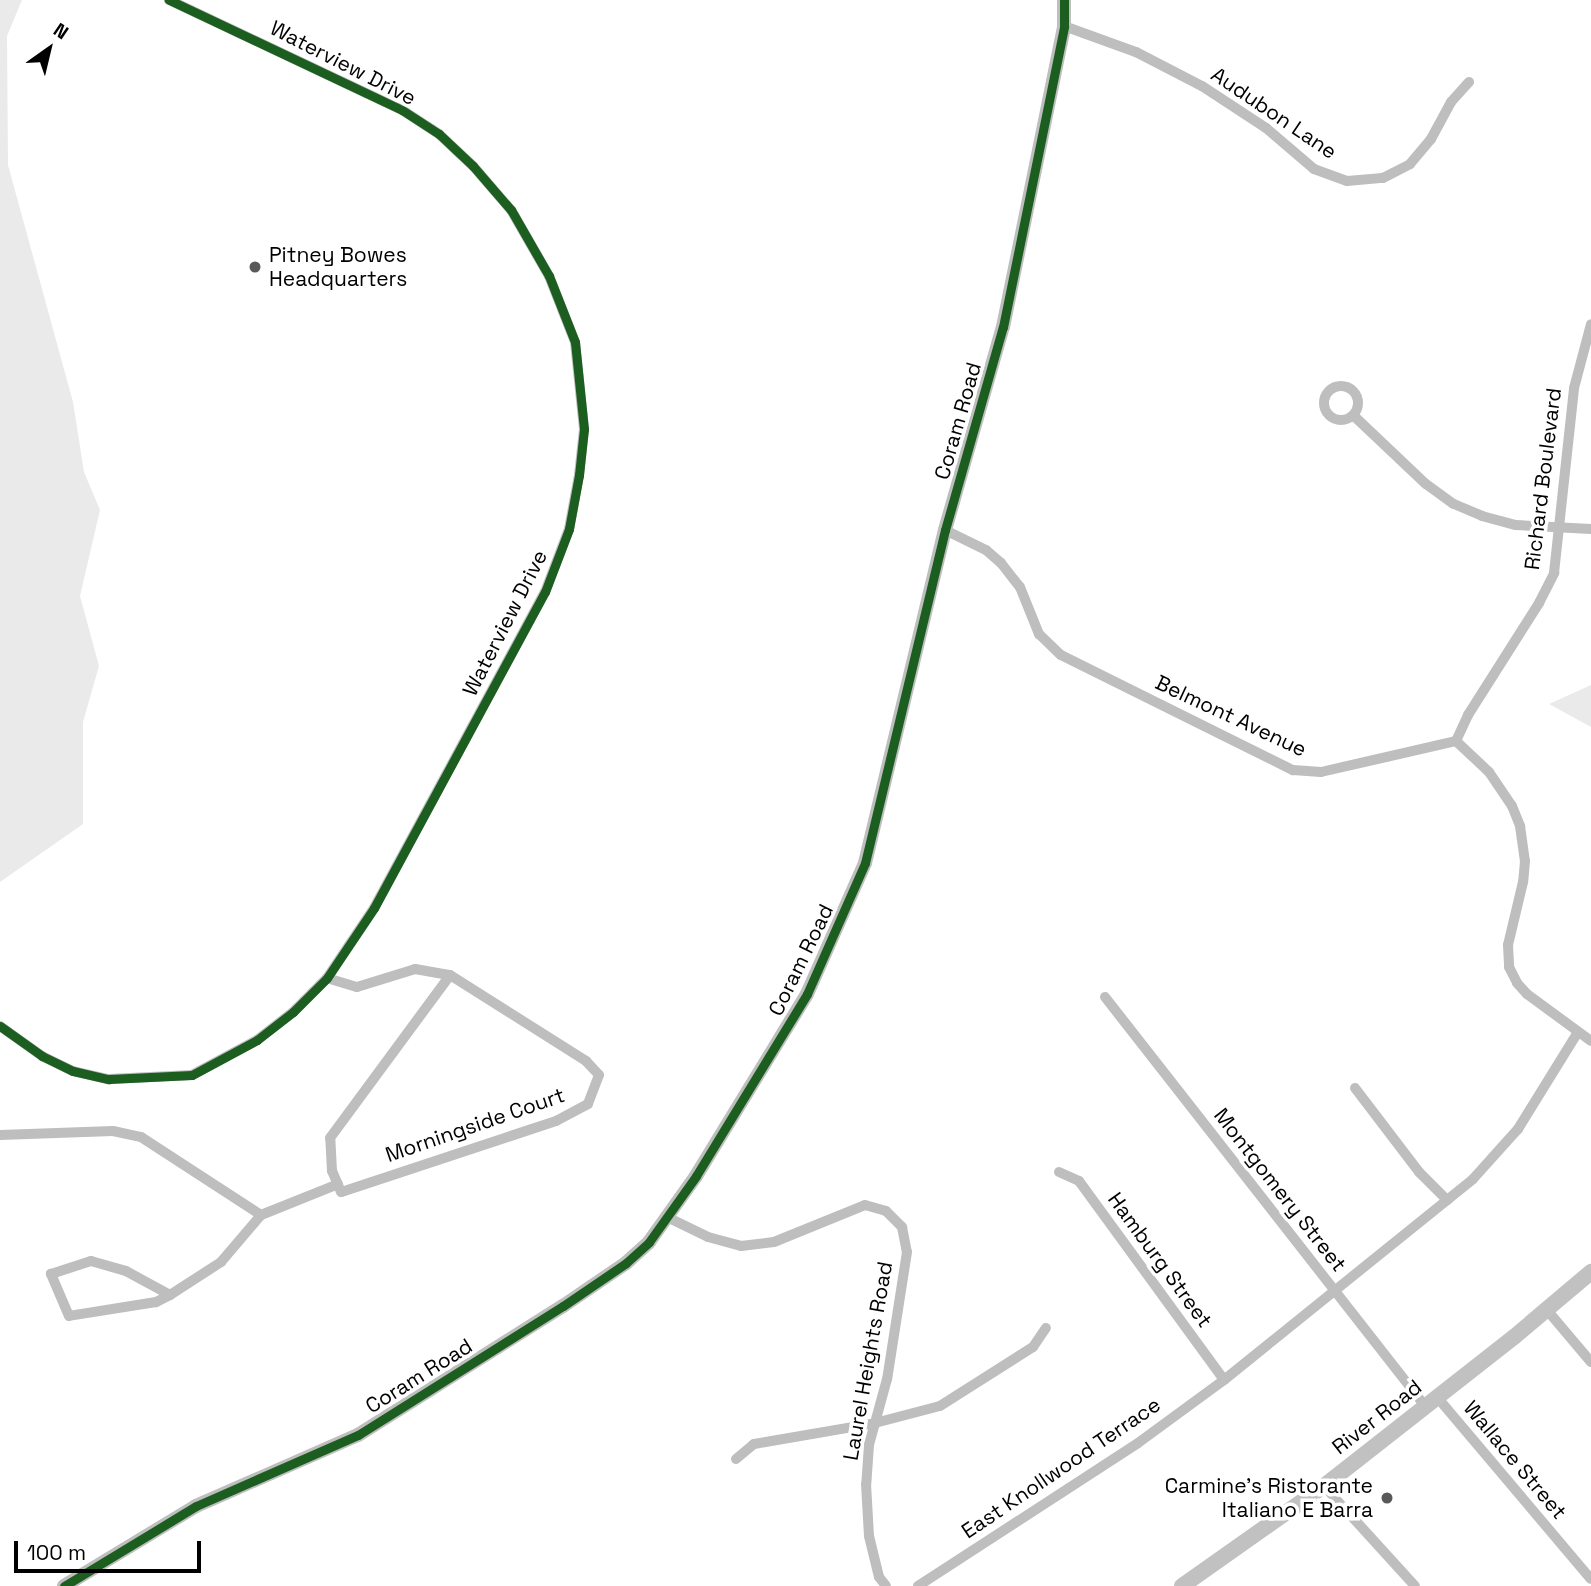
<!DOCTYPE html>
<style>
body{margin:0}
#map{position:relative;width:1591px;height:1586px;overflow:hidden;background:#fff;font-family:"Space Grotesk",sans-serif}
div>[style]{position:absolute}
.green>*{inset:0;background:#eaeaea}
.minor>*{height:10px;margin:-5px;padding:0 5px;transform-origin:5px;border-radius:5px;background:#bebebe}
.minor>.ring{margin:-5px;padding:0;box-sizing:content-box;background:none;border:10px solid #bebebe;border-radius:50%}
.tertiary>*{height:14px;margin:-7px;padding:0 7px;transform-origin:7px;border-radius:7px;background:#bebebe}
.secondary>*{height:16px;margin:-8px;padding:0 8px;transform-origin:8px;border-radius:8px;background:#c1c1c1}
.cycleway>*{height:9px;margin:-4.5px;padding:0 4.5px;transform-origin:4.5px;border-radius:4.5px;background:#1b5e20}
.dots>*{width:19px;height:19px;translate:-50% -50%;box-sizing:border-box;border:4px solid #fff;border-radius:50%}
span{translate:-50% -50%;white-space:nowrap;text-align:center;line-height:1.15;-webkit-text-stroke:7px #fff;paint-order:stroke}
.street-label{font-size:21px;color:#000}
.poi-label{font-size:21px;color:#000}
.left{translate:0 -50%;text-align:left}
.right{translate:-100% -50%;text-align:right}
.north{position:absolute;left:14px;top:14px;width:70px;height:70px;-webkit-text-stroke:5px #fff;paint-order:stroke;rotate:34deg;font-size:19px;font-weight:700;line-height:28px;text-align:center;color:#000}
.north::after{content:'';display:block;margin:auto;width:24px;height:32px;background:#000;clip-path:polygon(50% 0,100% 100%,50% 72%,0 100%)}
.scale{position:absolute;left:14px;top:1541px;width:187px;height:32px;box-sizing:border-box;border:4px solid #000;border-top:0;padding-left:9px;font-size:21px;line-height:24px;white-space:nowrap;color:#000;-webkit-text-stroke:5px #fff;paint-order:stroke}
</style>
<div id="map">
<div class="green">
<div style="clip-path:polygon(0 0,22px 0,7px 36px,8px 165px,73px 402px,84px 472px,100px 510px,80px 596px,99px 666px,83px 722px,83px 824px,0 882px)"></div>
<div style="clip-path:polygon(1591px 685px,1591px 727px,1549px 704px)"></div>
</div>
<div class="minor">
<div style="left:1064px;top:26px;width:77px;rotate:19.9deg"></div>
<div style="left:1136px;top:52px;width:74px;rotate:27.3deg"></div>
<div style="left:1202px;top:86px;width:77px;rotate:33.3deg"></div>
<div style="left:1266px;top:128px;width:63px;rotate:40.5deg"></div>
<div style="left:1314px;top:169px;width:35px;rotate:20deg"></div>
<div style="left:1347px;top:181px;width:36px;rotate:-5deg"></div>
<div style="left:1383px;top:178px;width:30px;rotate:-27deg"></div>
<div style="left:1410px;top:164px;width:33px;rotate:-50deg"></div>
<div style="left:1431px;top:139px;width:42px;rotate:-61.6deg"></div>
<div style="left:1451px;top:102px;width:27px;rotate:-48deg"></div>
<div class="ring" style="left:1324px;top:386px;width:24px;height:24px"></div>
<div style="left:1354px;top:416px;width:99px;rotate:43.4deg"></div>
<div style="left:1426px;top:484px;width:34px;rotate:36deg"></div>
<div style="left:1454px;top:504px;width:30px;rotate:23deg"></div>
<div style="left:1482px;top:516px;width:35px;rotate:15deg"></div>
<div style="left:1516px;top:525px;width:75px;rotate:3.1deg"></div>
<div style="left:945px;top:530px;width:46px;rotate:26deg"></div>
<div style="left:986px;top:550px;width:20px;rotate:41deg"></div>
<div style="left:1001px;top:563px;width:31px;rotate:52deg"></div>
<div style="left:1020px;top:587px;width:51px;rotate:68deg"></div>
<div style="left:1039px;top:634px;width:30px;rotate:44deg"></div>
<div style="left:1061px;top:655px;width:259px;rotate:26.4deg"></div>
<div style="left:1293px;top:770px;width:28px;rotate:4deg"></div>
<div style="left:1321px;top:772px;width:139px;rotate:-12.9deg"></div>
<div style="left:1456px;top:741px;width:45px;rotate:43.2deg"></div>
<div style="left:1489px;top:772px;width:41px;rotate:55.9deg"></div>
<div style="left:1512px;top:806px;width:22px;rotate:68deg"></div>
<div style="left:1520px;top:826px;width:35px;rotate:82deg"></div>
<div style="left:1525px;top:861px;width:21px;rotate:95deg"></div>
<div style="left:1523px;top:882px;width:65px;rotate:103.4deg"></div>
<div style="left:1508px;top:945px;width:22px;rotate:87deg"></div>
<div style="left:1509px;top:967px;width:18px;rotate:63deg"></div>
<div style="left:1517px;top:983px;width:15px;rotate:48deg"></div>
<div style="left:1527px;top:994px;width:79px;rotate:36.3deg"></div>
<div style="left:1456px;top:741px;width:29px;rotate:-65deg"></div>
<div style="left:1468px;top:715px;width:133px;rotate:-57.6deg"></div>
<div style="left:1539px;top:603px;width:34px;rotate:-63deg"></div>
<div style="left:1554px;top:573px;width:186px;rotate:-83.8deg"></div>
<div style="left:1574px;top:388px;width:66px;rotate:-75.1deg"></div>
<div style="left:327px;top:978px;width:31px;rotate:17deg"></div>
<div style="left:357px;top:987px;width:61px;rotate:-17.2deg"></div>
<div style="left:415px;top:969px;width:36px;rotate:10deg"></div>
<div style="left:450px;top:975px;width:161px;rotate:32.3deg"></div>
<div style="left:586px;top:1061px;width:19px;rotate:47deg"></div>
<div style="left:599px;top:1075px;width:31px;rotate:111deg"></div>
<div style="left:588px;top:1104px;width:36px;rotate:152deg"></div>
<div style="left:556px;top:1121px;width:226px;rotate:161.7deg"></div>
<div style="left:341px;top:1192px;width:23px;rotate:-113deg"></div>
<div style="left:332px;top:1171px;width:33px;rotate:-93deg"></div>
<div style="left:330px;top:1138px;width:202px;rotate:-53.6deg"></div>
<div style="left:1105px;top:997px;width:519px;rotate:51.96deg"></div>
<div style="left:0;top:1026px;width:52px;rotate:35.5deg"></div>
<div style="left:42px;top:1056px;width:34px;rotate:26deg"></div>
<div style="left:73px;top:1071px;width:37px;rotate:13deg"></div>
<div style="left:109px;top:1079px;width:83px;rotate:-2.8deg"></div>
<div style="left:192px;top:1075px;width:74px;rotate:-28.3deg"></div>
<div style="left:257px;top:1040px;width:46px;rotate:-37.9deg"></div>
<div style="left:293px;top:1012px;width:48px;rotate:-45deg"></div>
<div style="left:327px;top:978px;width:84px;rotate:-56.1deg"></div>
<div style="left:374px;top:908px;width:359px;rotate:-61.6deg"></div>
<div style="left:545px;top:592px;width:67px;rotate:-69.1deg"></div>
<div style="left:569px;top:529px;width:55px;rotate:-79.5deg"></div>
<div style="left:579px;top:475px;width:46px;rotate:-83.8deg"></div>
<div style="left:584px;top:429px;width:87px;rotate:-95.9deg"></div>
<div style="left:575px;top:342px;width:71px;rotate:-111.5deg"></div>
<div style="left:549px;top:276px;width:76px;rotate:-119.9deg"></div>
<div style="left:511px;top:210px;width:58px;rotate:-130.8deg"></div>
<div style="left:473px;top:166px;width:47px;rotate:-136.7deg"></div>
<div style="left:439px;top:134px;width:44px;rotate:-147deg"></div>
<div style="left:402px;top:110px;width:258px;rotate:-154.7deg"></div>
<div style="left:1355px;top:1088px;width:106px;rotate:52.7deg"></div>
<div style="left:1419px;top:1172px;width:40px;rotate:45deg"></div>
<div style="left:0;top:1135px;width:113px;rotate:-2deg"></div>
<div style="left:113px;top:1131px;width:29px;rotate:12deg"></div>
<div style="left:141px;top:1137px;width:143px;rotate:33deg"></div>
<div style="left:1059px;top:1172px;width:22px;rotate:24deg"></div>
<div style="left:1079px;top:1181px;width:246px;rotate:53.9deg"></div>
<div style="left:669px;top:1218px;width:43px;rotate:26deg"></div>
<div style="left:708px;top:1237px;width:34px;rotate:15deg"></div>
<div style="left:741px;top:1246px;width:33px;rotate:-7deg"></div>
<div style="left:774px;top:1242px;width:98px;rotate:-22.1deg"></div>
<div style="left:865px;top:1205px;width:22px;rotate:16deg"></div>
<div style="left:886px;top:1211px;width:23px;rotate:45deg"></div>
<div style="left:902px;top:1227px;width:25px;rotate:79deg"></div>
<div style="left:907px;top:1252px;width:129px;rotate:98.9deg"></div>
<div style="left:887px;top:1379px;width:68px;rotate:105.3deg"></div>
<div style="left:869px;top:1445px;width:39px;rotate:94deg"></div>
<div style="left:866px;top:1484px;width:52px;rotate:86.7deg"></div>
<div style="left:869px;top:1536px;width:42px;rotate:76.3deg"></div>
<div style="left:879px;top:1577px;width:11px;rotate:52deg"></div>
<div style="left:91px;top:1261px;width:36px;rotate:16deg"></div>
<div style="left:126px;top:1271px;width:50px;rotate:28.6deg"></div>
<div style="left:170px;top:1295px;width:16px;rotate:153deg"></div>
<div style="left:156px;top:1302px;width:88px;rotate:170.9deg"></div>
<div style="left:69px;top:1316px;width:46px;rotate:-113.2deg"></div>
<div style="left:51px;top:1274px;width:42px;rotate:-18deg"></div>
<div style="left:170px;top:1295px;width:61px;rotate:-32.9deg"></div>
<div style="left:221px;top:1262px;width:62px;rotate:-49.6deg"></div>
<div style="left:261px;top:1215px;width:83px;rotate:-21.9deg"></div>
<div style="left:1547px;top:1310px;width:68px;rotate:49.8deg"></div>
<div style="left:1437px;top:1397px;width:238px;rotate:49.8deg"></div>
<div style="left:736px;top:1459px;width:23px;rotate:-40deg"></div>
<div style="left:754px;top:1444px;width:123px;rotate:-9.8deg"></div>
<div style="left:875px;top:1423px;width:67px;rotate:-14.7deg"></div>
<div style="left:940px;top:1406px;width:110px;rotate:-32.4deg"></div>
<div style="left:1033px;top:1347px;width:23px;rotate:-56deg"></div>
<div style="left:1324px;top:1486px;width:135px;rotate:47.7deg"></div>
<div style="left:918px;top:1586px;width:262px;rotate:-33deg"></div>
<div style="left:1138px;top:1443px;width:107px;rotate:-36.2deg"></div>
<div style="left:1224px;top:1380px;width:320px;rotate:-38.9deg"></div>
<div style="left:1473px;top:1179px;width:67px;rotate:-48deg"></div>
<div style="left:1518px;top:1129px;width:114px;rotate:-58.3deg"></div>
</div>
<div class="tertiary">
<div style="left:64px;top:1586px;width:154px;rotate:-31.2deg"></div>
<div style="left:196px;top:1506px;width:177px;rotate:-23.7deg"></div>
<div style="left:358px;top:1435px;width:242px;rotate:-32.2deg"></div>
<div style="left:563px;top:1306px;width:76px;rotate:-34.3deg"></div>
<div style="left:626px;top:1263px;width:31px;rotate:-42deg"></div>
<div style="left:649px;top:1242px;width:81px;rotate:-54.5deg"></div>
<div style="left:696px;top:1176px;width:213px;rotate:-58.6deg"></div>
<div style="left:807px;top:994px;width:143px;rotate:-66.1deg"></div>
<div style="left:865px;top:863px;width:342px;rotate:-76.5deg"></div>
<div style="left:945px;top:530px;width:211px;rotate:-74.1deg"></div>
<div style="left:1003px;top:327px;width:307px;rotate:-78.5deg"></div>
<div style="left:1064px;top:26px;width:26px;rotate:-90deg"></div>
</div>
<div class="secondary">
<div style="left:1182px;top:1586px;width:174px;rotate:-35.2deg"></div>
<div style="left:1324px;top:1486px;width:241px;rotate:-38.1deg"></div>
<div style="left:1514px;top:1337px;width:101px;rotate:-40.2deg"></div>
</div>
<div class="cycleway">
<div style="left:0;top:1026px;width:52px;rotate:35.5deg"></div>
<div style="left:42px;top:1056px;width:34px;rotate:26deg"></div>
<div style="left:73px;top:1071px;width:37px;rotate:13deg"></div>
<div style="left:109px;top:1079px;width:83px;rotate:-2.8deg"></div>
<div style="left:192px;top:1075px;width:74px;rotate:-28.3deg"></div>
<div style="left:257px;top:1040px;width:46px;rotate:-37.9deg"></div>
<div style="left:293px;top:1012px;width:48px;rotate:-45deg"></div>
<div style="left:327px;top:978px;width:84px;rotate:-56.1deg"></div>
<div style="left:374px;top:908px;width:359px;rotate:-61.6deg"></div>
<div style="left:545px;top:592px;width:67px;rotate:-69.1deg"></div>
<div style="left:569px;top:529px;width:55px;rotate:-79.5deg"></div>
<div style="left:579px;top:475px;width:46px;rotate:-83.8deg"></div>
<div style="left:584px;top:429px;width:87px;rotate:-95.9deg"></div>
<div style="left:575px;top:342px;width:71px;rotate:-111.5deg"></div>
<div style="left:549px;top:276px;width:76px;rotate:-119.9deg"></div>
<div style="left:511px;top:210px;width:58px;rotate:-130.8deg"></div>
<div style="left:473px;top:166px;width:47px;rotate:-136.7deg"></div>
<div style="left:439px;top:134px;width:44px;rotate:-147deg"></div>
<div style="left:402px;top:110px;width:258px;rotate:-154.7deg"></div>
<div style="left:64px;top:1586px;width:154px;rotate:-31.2deg"></div>
<div style="left:196px;top:1506px;width:177px;rotate:-23.7deg"></div>
<div style="left:358px;top:1435px;width:242px;rotate:-32.2deg"></div>
<div style="left:563px;top:1306px;width:76px;rotate:-34.3deg"></div>
<div style="left:626px;top:1263px;width:31px;rotate:-42deg"></div>
<div style="left:649px;top:1242px;width:81px;rotate:-54.5deg"></div>
<div style="left:696px;top:1176px;width:213px;rotate:-58.6deg"></div>
<div style="left:807px;top:994px;width:143px;rotate:-66.1deg"></div>
<div style="left:865px;top:863px;width:342px;rotate:-76.5deg"></div>
<div style="left:945px;top:530px;width:211px;rotate:-74.1deg"></div>
<div style="left:1003px;top:327px;width:307px;rotate:-78.5deg"></div>
<div style="left:1064px;top:26px;width:26px;rotate:-90deg"></div>
</div>
<div class="dots">
<div style="left:255px;top:267px;background:#595959"></div>
<div style="left:1387px;top:1498px;background:#595959"></div>
</div>
<div class="street-label">
<span style="left:343px;top:63px;rotate:27deg">Waterview Drive</span>
<span style="left:1274px;top:113px;rotate:34deg">Audubon Lane</span>
<span style="left:958px;top:421px;rotate:-74deg">Coram Road</span>
<span style="left:1543px;top:479px;rotate:-83deg">Richard Boulevard</span>
<span style="left:505px;top:623px;rotate:-63deg">Waterview Drive</span>
<span style="left:1231px;top:716px;rotate:25deg">Belmont Avenue</span>
<span style="left:801px;top:960px;rotate:-64deg">Coram Road</span>
<span style="left:475px;top:1125px;rotate:-19deg">Morningside Court</span>
<span style="left:1280px;top:1190px;rotate:52deg">Montgomery Street</span>
<span style="left:1160px;top:1260px;rotate:54deg">Hamburg Street</span>
<span style="left:868px;top:1361px;rotate:-80deg">Laurel Heights Road</span>
<span style="left:419px;top:1376px;rotate:-32deg">Coram Road</span>
<span style="left:1377px;top:1417px;rotate:-38deg">River Road</span>
<span style="left:1515px;top:1460px;rotate:50deg">Wallace Street</span>
<span style="left:1061px;top:1468px;rotate:-34deg">East Knollwood Terrace</span>
</div>
<div class="poi-label">
<span class="left" style="left:269px;top:267px">Pitney Bowes<br>Headquarters</span>
<span class="right" style="left:1373px;top:1498px">Carmine's Ristorante<br>Italiano E Barra</span>
</div>
<div class="north">N</div>
<div class="scale">100 m</div>
</div>
